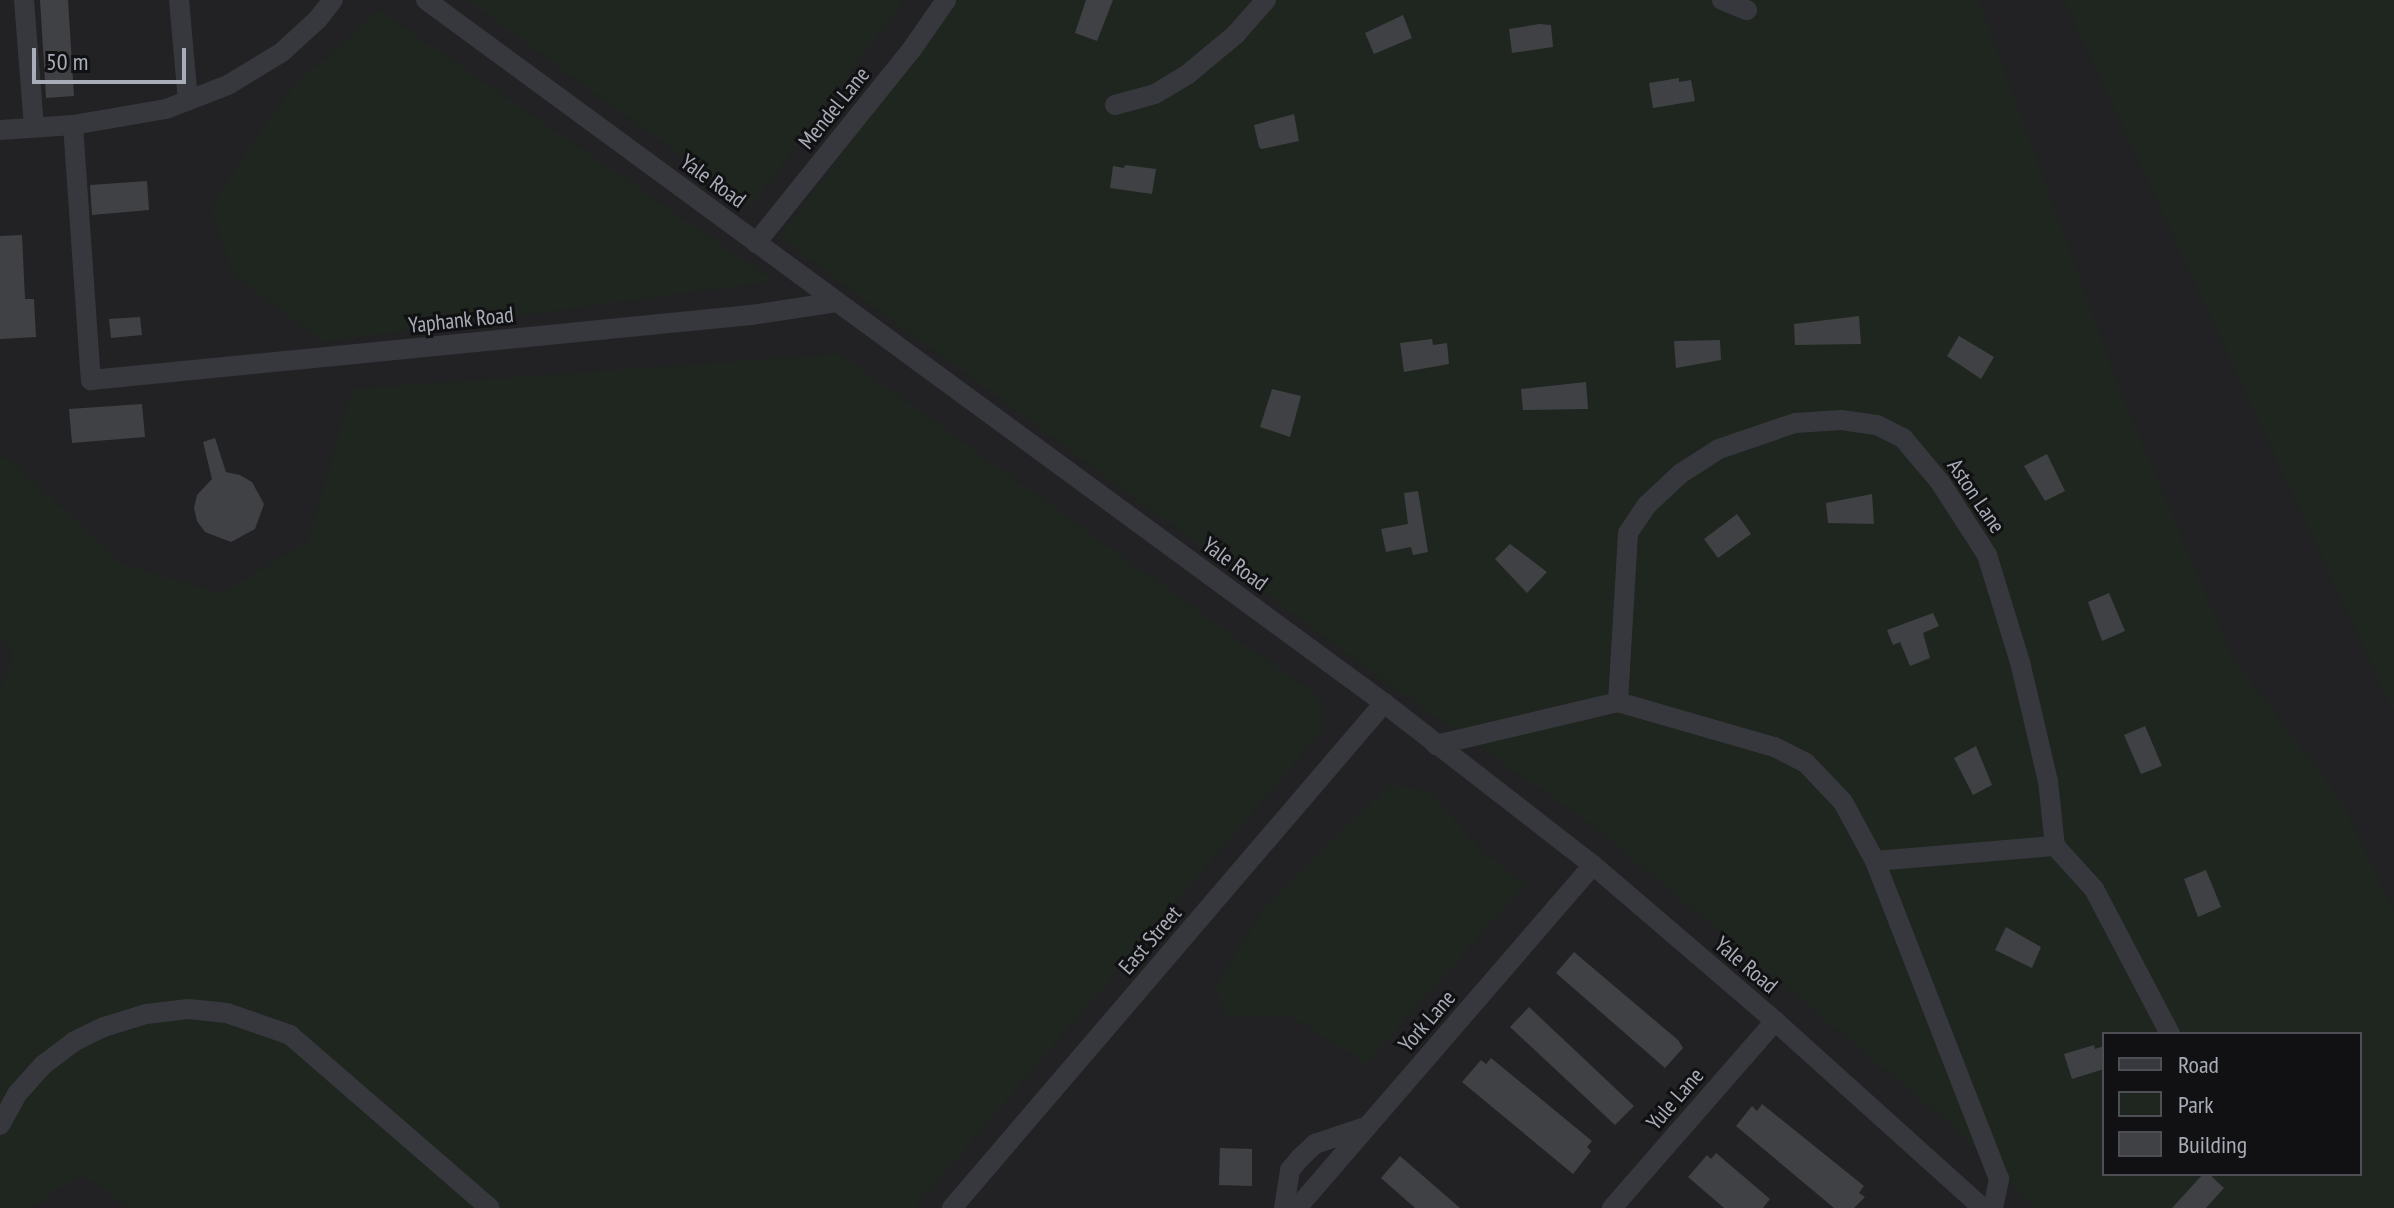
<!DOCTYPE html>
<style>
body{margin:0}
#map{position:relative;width:2394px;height:1208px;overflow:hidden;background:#161618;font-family:"PT Sans Narrow",sans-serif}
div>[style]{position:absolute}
.built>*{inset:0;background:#222225}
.green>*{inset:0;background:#1e261f}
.building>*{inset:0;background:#404145}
.minor>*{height:20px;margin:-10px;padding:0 10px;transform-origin:10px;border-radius:10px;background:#37383d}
span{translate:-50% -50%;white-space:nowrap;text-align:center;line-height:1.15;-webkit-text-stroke:6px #111113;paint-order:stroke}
.street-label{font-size:22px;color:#a8adb8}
.legend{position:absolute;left:2102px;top:1032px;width:260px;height:144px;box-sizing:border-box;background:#111113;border:2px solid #4d4f55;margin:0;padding:10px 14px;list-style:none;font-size:24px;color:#a8adb8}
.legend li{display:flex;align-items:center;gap:16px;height:40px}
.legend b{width:40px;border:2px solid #4d4f55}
.scale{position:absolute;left:32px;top:48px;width:154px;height:36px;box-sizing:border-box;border:4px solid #a8adb8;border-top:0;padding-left:10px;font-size:24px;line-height:28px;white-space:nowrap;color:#a8adb8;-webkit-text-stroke:6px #111113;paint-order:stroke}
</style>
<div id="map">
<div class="built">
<div style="clip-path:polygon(evenodd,0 0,2394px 0,2394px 1208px,0 1208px,0 0,2104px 1034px,2360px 1034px,2360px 1174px,2104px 1174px,2104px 1034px)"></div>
</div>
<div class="green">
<div style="clip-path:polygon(467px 0,904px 0,751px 207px)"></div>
<div style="clip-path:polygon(evenodd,958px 0,1979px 0,2121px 393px,2232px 657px,2343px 803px,2394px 913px,2394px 1208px,2034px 1208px,1954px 1127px,1587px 821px,1408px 698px,779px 237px,958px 0,2104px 1034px,2360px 1034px,2360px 1174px,2104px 1174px,2104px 1034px)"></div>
<div style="clip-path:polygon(2064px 0,2394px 0,2394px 713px)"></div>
<div style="clip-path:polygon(379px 10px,774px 281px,322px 342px,233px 273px,211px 208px,254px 140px,295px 85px)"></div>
<div style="clip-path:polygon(840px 354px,1320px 698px,1322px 731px,914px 1208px,131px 1208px,81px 1175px,30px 1208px,0 1208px,0 690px,14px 652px,0 635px,0 458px,10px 459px,120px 563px,221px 594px,308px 541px,352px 389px)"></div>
<div style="clip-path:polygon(1391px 784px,1429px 791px,1482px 851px,1525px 884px,1366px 1064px,1290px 1015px,1225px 1016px,1216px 985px,1266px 906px)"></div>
</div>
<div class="building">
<div style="clip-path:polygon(40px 0,68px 0,74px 96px,46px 98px)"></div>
<div style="clip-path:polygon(1086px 0,1113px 0,1097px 41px,1075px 33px)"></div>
<div style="clip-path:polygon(1403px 15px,1412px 38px,1374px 54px,1365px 33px)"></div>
<div style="clip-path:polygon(1539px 24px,1551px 25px,1553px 47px,1512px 53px,1509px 29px)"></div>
<div style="clip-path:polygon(1679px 78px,1679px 82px,1691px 80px,1695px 101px,1653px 108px,1649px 83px)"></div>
<div style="clip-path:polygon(1294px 114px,1299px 141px,1262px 149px,1259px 147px,1254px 125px)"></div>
<div style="clip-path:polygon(1125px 165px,1156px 169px,1152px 194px,1110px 188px,1113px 166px,1124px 168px)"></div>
<div style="clip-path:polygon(147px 181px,149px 210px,92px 215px,90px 185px)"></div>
<div style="clip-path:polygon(22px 235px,25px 299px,34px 299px,36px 337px,0 339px,0 236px)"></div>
<div style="clip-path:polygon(1859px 316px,1861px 344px,1795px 345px,1794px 324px)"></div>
<div style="clip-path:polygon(140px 317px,142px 335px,111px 338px,109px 319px)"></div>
<div style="clip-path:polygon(1959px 336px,1994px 357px,1981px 379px,1947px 356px)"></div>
<div style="clip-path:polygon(1432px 339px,1433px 345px,1447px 343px,1449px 364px,1404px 372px,1400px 343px)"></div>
<div style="clip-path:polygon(1720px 340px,1721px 360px,1676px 368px,1674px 341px)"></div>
<div style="clip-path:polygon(1586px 382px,1588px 409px,1523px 410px,1521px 389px)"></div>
<div style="clip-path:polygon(1272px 389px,1301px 396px,1290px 437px,1260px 427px)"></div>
<div style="clip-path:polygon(142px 404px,145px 437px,72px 443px,69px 409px)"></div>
<div style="clip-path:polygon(215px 438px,226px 472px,240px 475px,252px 482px,264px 504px,255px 529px,231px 542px,205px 532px,197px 521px,194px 508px,197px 495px,212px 479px,203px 442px)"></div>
<div style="clip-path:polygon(2047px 454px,2065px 491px,2045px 501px,2024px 466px)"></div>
<div style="clip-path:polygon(1418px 491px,1428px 552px,1413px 555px,1411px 547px,1386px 552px,1381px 529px,1408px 524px,1404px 493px)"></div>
<div style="clip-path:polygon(1872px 494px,1874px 524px,1828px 523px,1826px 503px)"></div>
<div style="clip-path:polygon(1737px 514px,1751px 534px,1718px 558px,1704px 539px)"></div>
<div style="clip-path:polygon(1510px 544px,1547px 572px,1527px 593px,1495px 559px)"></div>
<div style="clip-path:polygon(2109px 593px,2125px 631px,2102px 641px,2088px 602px)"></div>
<div style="clip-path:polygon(1933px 613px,1939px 626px,1923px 633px,1930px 658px,1910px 666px,1900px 642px,1893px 645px,1887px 630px)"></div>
<div style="clip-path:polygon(2145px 726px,2162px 766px,2141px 774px,2124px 735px)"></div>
<div style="clip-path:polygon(1976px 746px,1992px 785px,1973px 795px,1954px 758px)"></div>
<div style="clip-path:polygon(2206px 870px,2221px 907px,2198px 917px,2184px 879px)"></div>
<div style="clip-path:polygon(2006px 927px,2041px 947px,2032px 968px,1995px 950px)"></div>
<div style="clip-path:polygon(1574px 952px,1678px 1040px,1683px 1048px,1665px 1068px,1556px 973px)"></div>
<div style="clip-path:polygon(1529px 1007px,1634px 1106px,1615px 1125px,1510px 1027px)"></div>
<div style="clip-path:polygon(2094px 1045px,2095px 1049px,2104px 1046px,2104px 1069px,2072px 1079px,2064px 1054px)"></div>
<div style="clip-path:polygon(1491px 1058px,1592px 1141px,1587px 1147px,1591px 1151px,1573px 1174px,1462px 1082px,1481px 1060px,1486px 1064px)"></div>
<div style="clip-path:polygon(1762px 1104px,1864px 1186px,1859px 1193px,1865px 1197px,1854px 1208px,1834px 1208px,1736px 1126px,1752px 1106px,1757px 1111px)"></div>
<div style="clip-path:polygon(1220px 1148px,1252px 1149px,1252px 1186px,1219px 1185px)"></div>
<div style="clip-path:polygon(1716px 1153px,1770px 1199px,1763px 1208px,1724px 1208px,1688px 1177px,1707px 1155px,1711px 1159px)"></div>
<div style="clip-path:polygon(1400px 1156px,1460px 1208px,1415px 1208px,1381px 1178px)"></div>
<div style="clip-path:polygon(2203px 1174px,2209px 1174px,2224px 1188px,2206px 1208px,2172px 1208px)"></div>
</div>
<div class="minor">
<div style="left:24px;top:0;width:128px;rotate:85.5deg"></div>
<div style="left:179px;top:0;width:101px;rotate:84.9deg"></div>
<div style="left:426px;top:0;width:1188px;rotate:36.27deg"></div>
<div style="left:1384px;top:703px;width:264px;rotate:37.8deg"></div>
<div style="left:1593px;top:865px;width:240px;rotate:40.6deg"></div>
<div style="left:1775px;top:1021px;width:280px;rotate:42deg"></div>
<div style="left:1722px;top:0;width:27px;rotate:22deg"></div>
<div style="left:1115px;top:105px;width:41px;rotate:-15.4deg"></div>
<div style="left:1155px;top:94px;width:39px;rotate:-31deg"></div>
<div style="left:1188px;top:74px;width:61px;rotate:-39.7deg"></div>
<div style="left:1235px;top:35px;width:47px;rotate:-48.5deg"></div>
<div style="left:73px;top:125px;width:94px;rotate:-9.8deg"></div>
<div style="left:166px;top:109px;width:66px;rotate:-21.2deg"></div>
<div style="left:228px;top:85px;width:63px;rotate:-31.4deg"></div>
<div style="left:282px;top:52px;width:49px;rotate:-42.5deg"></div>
<div style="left:318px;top:19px;width:24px;rotate:-52deg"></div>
<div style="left:0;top:130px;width:73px;rotate:-3.9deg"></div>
<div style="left:73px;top:125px;width:256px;rotate:86deg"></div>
<div style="left:91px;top:380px;width:663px;rotate:-5.62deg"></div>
<div style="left:751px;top:315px;width:87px;rotate:-8.6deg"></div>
<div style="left:756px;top:243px;width:249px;rotate:-51.2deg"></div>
<div style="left:912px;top:49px;width:60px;rotate:-55.2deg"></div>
<div style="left:1436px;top:745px;width:187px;rotate:-13.3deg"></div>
<div style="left:1875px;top:861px;width:181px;rotate:-4.8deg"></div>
<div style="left:0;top:1125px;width:35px;rotate:-61deg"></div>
<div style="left:17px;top:1094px;width:39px;rotate:-48deg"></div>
<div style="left:43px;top:1065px;width:38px;rotate:-37deg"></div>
<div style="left:73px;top:1042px;width:34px;rotate:-26deg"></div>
<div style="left:104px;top:1027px;width:44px;rotate:-17.2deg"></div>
<div style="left:146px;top:1014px;width:43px;rotate:-6.6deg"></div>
<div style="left:189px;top:1009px;width:38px;rotate:6deg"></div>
<div style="left:227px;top:1013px;width:67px;rotate:19.2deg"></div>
<div style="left:290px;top:1035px;width:264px;rotate:40.9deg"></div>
<div style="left:952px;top:1208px;width:665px;rotate:-49.45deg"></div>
<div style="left:1284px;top:1208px;width:38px;rotate:-81deg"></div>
<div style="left:1290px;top:1170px;width:16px;rotate:-50deg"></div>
<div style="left:1300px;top:1158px;width:21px;rotate:-43deg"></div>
<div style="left:1315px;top:1144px;width:56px;rotate:-18.8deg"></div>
<div style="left:1297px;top:1208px;width:453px;rotate:-49.2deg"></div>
<div style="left:1612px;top:1208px;width:248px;rotate:-48.9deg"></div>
<div style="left:1993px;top:1208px;width:30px;rotate:-78deg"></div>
<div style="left:1999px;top:1179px;width:341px;rotate:-111.3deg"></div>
<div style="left:1875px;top:861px;width:67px;rotate:-118.5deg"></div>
<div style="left:1843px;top:802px;width:54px;rotate:-133.5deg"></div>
<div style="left:1806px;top:763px;width:36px;rotate:-153deg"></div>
<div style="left:1774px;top:747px;width:162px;rotate:-163.9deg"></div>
<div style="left:1618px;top:702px;width:169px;rotate:-86.6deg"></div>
<div style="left:1628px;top:533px;width:34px;rotate:-56deg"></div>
<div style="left:1647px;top:505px;width:45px;rotate:-43.2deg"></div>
<div style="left:1680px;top:474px;width:46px;rotate:-32.7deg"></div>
<div style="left:1719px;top:449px;width:80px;rotate:-18.9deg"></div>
<div style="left:1795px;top:423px;width:46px;rotate:-3.7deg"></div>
<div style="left:1841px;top:420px;width:36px;rotate:8deg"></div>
<div style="left:1877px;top:425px;width:29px;rotate:27deg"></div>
<div style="left:1903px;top:438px;width:57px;rotate:49.9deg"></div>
<div style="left:1940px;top:482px;width:87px;rotate:57.2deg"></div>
<div style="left:1987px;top:555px;width:112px;rotate:72.9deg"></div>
<div style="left:2020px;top:662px;width:122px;rotate:76.8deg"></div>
<div style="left:2048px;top:781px;width:65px;rotate:83.9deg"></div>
<div style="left:2055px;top:846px;width:58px;rotate:47.8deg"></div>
<div style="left:2094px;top:889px;width:164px;rotate:62.3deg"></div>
</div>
<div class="street-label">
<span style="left:834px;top:108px;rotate:-51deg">Mendel Lane</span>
<span style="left:713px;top:181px;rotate:36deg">Yale Road</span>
<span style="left:461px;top:320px;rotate:-6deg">Yaphank Road</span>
<span style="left:1976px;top:496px;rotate:56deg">Aston Lane</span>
<span style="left:1235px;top:564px;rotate:36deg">Yale Road</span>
<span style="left:1150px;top:940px;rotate:-49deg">East Street</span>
<span style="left:1746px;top:965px;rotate:40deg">Yale Road</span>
<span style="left:1427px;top:1021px;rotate:-49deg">York Lane</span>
<span style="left:1675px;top:1099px;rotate:-49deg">Yule Lane</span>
</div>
<ul class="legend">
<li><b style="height:10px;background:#37383d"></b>Road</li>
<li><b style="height:22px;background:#1e261f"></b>Park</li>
<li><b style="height:22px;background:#404145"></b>Building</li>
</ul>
<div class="scale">50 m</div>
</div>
